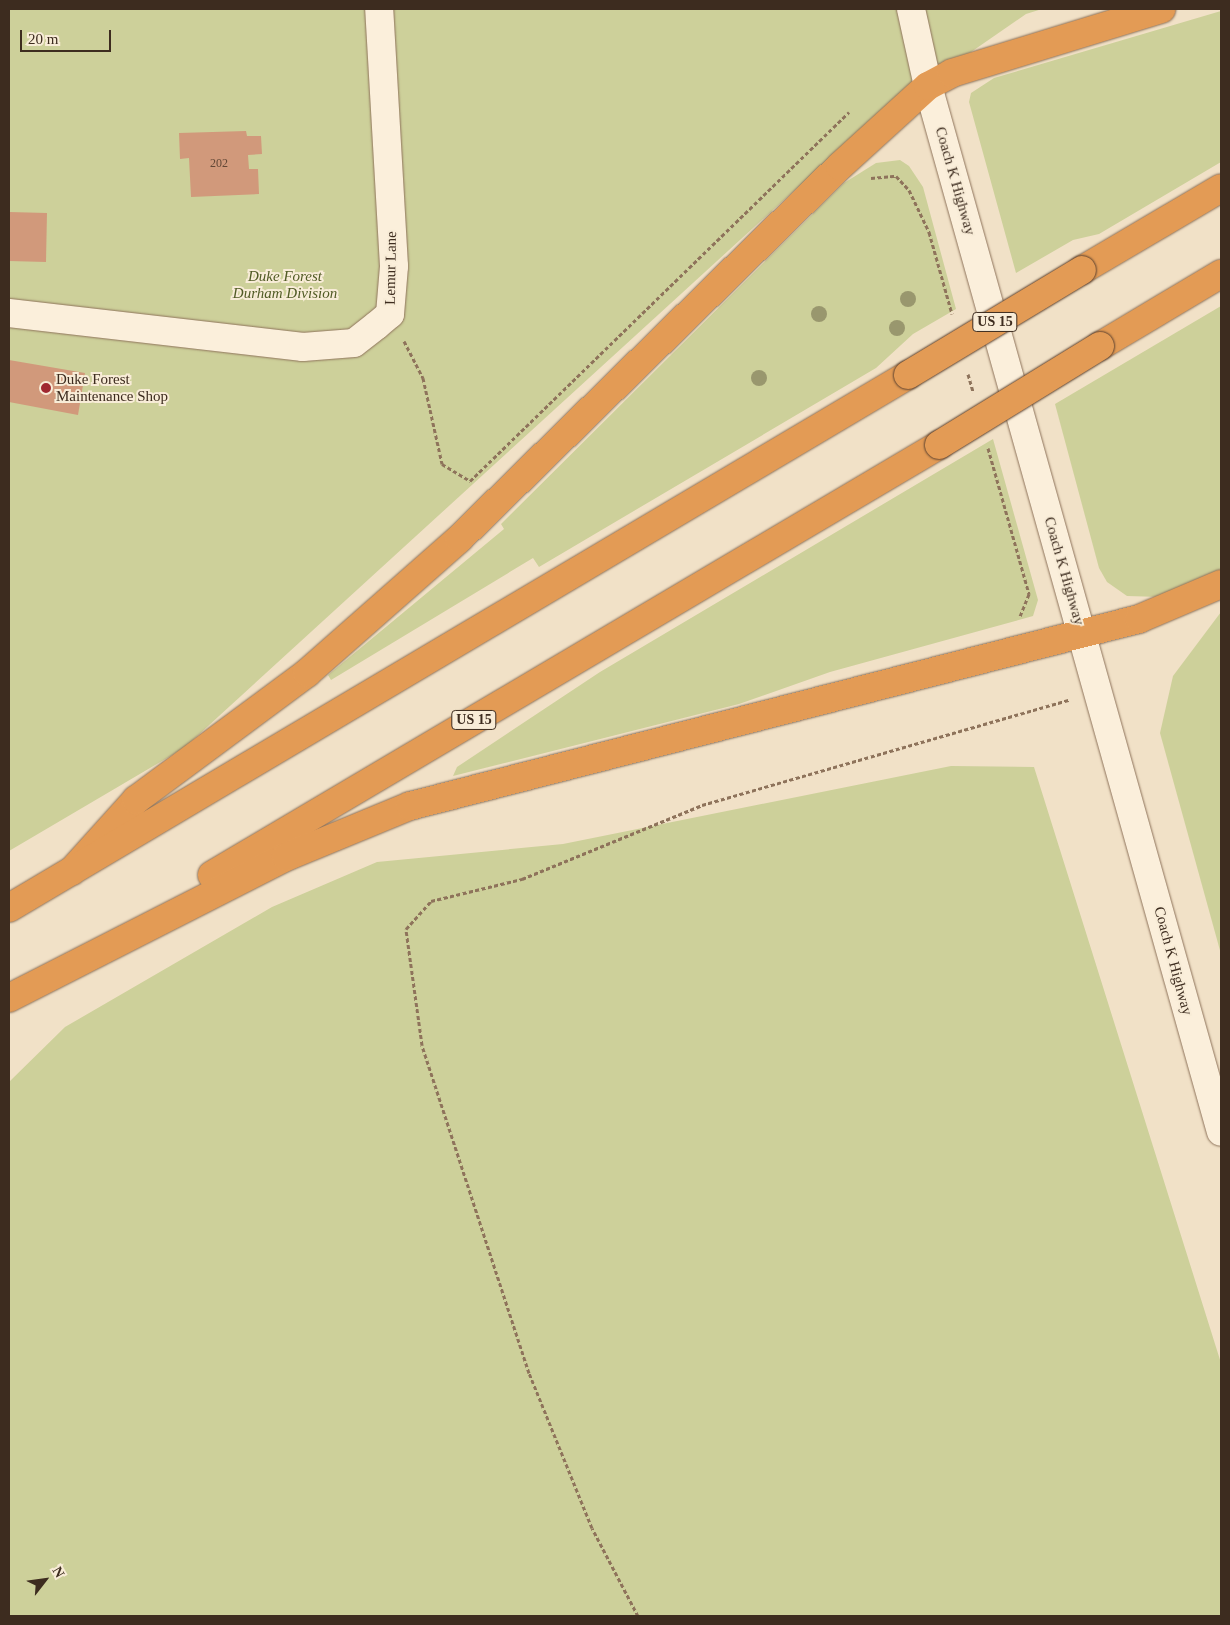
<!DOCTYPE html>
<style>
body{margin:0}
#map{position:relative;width:1230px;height:1625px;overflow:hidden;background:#f1e1c7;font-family:Georgia,serif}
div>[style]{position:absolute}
.green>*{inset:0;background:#cdd09a}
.building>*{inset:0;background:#d1997b}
.path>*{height:3px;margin-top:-1.5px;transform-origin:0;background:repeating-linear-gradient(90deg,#8e735b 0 4px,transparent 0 6.5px)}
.roads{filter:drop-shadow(0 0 1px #8e735b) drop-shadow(0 0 1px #8e735b)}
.minor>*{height:28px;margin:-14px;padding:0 14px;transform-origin:14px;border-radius:14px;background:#fbefdb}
.secondary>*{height:28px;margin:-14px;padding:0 14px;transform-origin:14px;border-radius:14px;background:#fbefdb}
.motorway>*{height:28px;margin:-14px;padding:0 14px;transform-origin:14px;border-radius:14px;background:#e39b55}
.bridges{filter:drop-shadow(0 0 1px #5b412f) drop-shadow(0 0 1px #5b412f)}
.motorway-bridge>*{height:28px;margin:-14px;padding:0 14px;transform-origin:14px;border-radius:14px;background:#e39b55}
.trees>*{width:16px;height:16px;margin:-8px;border-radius:50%;background:#99976e}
.dots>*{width:14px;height:14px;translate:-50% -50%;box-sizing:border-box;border:2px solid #f8ecd7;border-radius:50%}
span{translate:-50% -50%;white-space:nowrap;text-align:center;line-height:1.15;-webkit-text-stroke:4px #f8ecd7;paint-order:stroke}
.number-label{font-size:12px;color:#624736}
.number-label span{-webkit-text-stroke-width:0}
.shield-label span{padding:1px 4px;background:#f8ecd7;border:1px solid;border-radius:4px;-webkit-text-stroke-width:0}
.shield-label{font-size:14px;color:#3d2c1f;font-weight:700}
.street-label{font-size:15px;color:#3d2c1f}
.park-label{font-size:15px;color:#515b25;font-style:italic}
.poi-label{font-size:15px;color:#3d2c1f}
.left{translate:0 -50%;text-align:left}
.frame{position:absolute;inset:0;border:10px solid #3d2c1f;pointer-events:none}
.north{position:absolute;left:20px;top:1555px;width:50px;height:50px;-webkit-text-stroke:4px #f8ecd7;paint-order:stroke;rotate:60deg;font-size:14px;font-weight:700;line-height:20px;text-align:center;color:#3d2c1f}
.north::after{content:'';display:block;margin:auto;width:18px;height:22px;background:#3d2c1f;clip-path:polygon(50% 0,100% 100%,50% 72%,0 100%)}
.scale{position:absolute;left:20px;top:30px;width:91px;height:22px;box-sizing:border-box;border:2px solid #3d2c1f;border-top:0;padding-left:6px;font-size:15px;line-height:18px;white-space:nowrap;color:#3d2c1f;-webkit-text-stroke:4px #f8ecd7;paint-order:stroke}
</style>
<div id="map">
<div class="green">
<div style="clip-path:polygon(9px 9px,1042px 9px,1026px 14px,867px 124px,184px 748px,9px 851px)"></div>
<div style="clip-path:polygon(1221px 11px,1221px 162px,1099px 234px,1073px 240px,1016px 273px,969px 102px,971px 93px,994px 78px)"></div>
<div style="clip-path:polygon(900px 160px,909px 166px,923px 187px,956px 309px,913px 334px,876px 368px,539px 567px,533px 558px,331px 680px,328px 675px,504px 529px,501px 524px,844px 183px,876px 163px)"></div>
<div style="clip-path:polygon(1221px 306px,1221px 572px,1161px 597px,1127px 596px,1107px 582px,1099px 568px,1055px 404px)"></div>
<div style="clip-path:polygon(993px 439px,1038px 600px,1033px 616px,830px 672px,739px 704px,453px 776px,457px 767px,600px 672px)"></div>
<div style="clip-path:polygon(1221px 612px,1221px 954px,1160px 733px,1173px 676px)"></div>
<div style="clip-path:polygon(951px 766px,1034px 767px,1221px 1363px,1221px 1616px,9px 1616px,9px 1082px,65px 1027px,272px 907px,377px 862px,563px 844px)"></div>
</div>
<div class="building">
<div style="clip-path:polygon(246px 131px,247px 136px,261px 136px,262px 154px,248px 155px,249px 169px,258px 169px,259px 194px,191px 197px,189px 158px,180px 159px,179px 133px)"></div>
<div style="clip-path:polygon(9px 212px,47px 213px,46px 262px,9px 261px)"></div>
<div style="clip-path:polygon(9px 360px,85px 373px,78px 415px,9px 402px)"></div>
</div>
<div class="path">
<div style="left:871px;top:178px;width:25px;rotate:-5deg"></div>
<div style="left:896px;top:176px;width:19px;rotate:47deg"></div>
<div style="left:909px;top:190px;width:47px;rotate:64.5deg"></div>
<div style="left:929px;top:232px;width:85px;rotate:74.3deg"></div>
<div style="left:404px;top:341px;width:42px;rotate:62.8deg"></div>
<div style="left:423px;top:378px;width:88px;rotate:77.5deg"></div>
<div style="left:442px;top:464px;width:33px;rotate:31deg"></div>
<div style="left:470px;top:481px;width:529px;rotate:-44.23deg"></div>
<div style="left:968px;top:374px;width:19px;rotate:74deg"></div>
<div style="left:988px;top:448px;width:152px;rotate:74.3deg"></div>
<div style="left:1029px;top:594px;width:24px;rotate:112deg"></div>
<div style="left:638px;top:1616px;width:99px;rotate:-117.6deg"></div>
<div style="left:592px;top:1528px;width:167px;rotate:-112.1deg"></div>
<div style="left:529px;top:1373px;width:345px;rotate:-108.1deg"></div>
<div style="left:422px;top:1045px;width:117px;rotate:-97.9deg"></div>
<div style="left:406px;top:929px;width:38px;rotate:-48deg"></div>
<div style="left:431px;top:901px;width:94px;rotate:-13.6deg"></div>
<div style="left:522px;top:879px;width:195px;rotate:-22.3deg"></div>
<div style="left:702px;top:805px;width:382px;rotate:-16deg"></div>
</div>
<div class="roads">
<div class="minor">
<div style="left:9px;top:313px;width:296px;rotate:6.6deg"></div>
<div style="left:303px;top:347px;width:51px;rotate:-4.5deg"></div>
<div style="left:354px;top:343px;width:29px;rotate:-38deg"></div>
<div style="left:377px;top:325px;width:17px;rotate:-40deg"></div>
<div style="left:390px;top:314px;width:48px;rotate:-85.2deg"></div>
<div style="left:394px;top:266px;width:257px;rotate:-93.3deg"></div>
</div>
<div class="secondary">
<div style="left:911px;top:9px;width:79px;rotate:77.6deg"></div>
<div style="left:928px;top:86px;width:1086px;rotate:74.35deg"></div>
</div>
<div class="motorway">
<div style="left:1082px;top:270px;width:161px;rotate:-30.5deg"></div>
<div style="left:1100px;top:346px;width:141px;rotate:-30.8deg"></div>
<div style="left:72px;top:871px;width:96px;rotate:-48deg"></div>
<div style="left:136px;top:800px;width:213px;rotate:-36.6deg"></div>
<div style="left:307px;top:673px;width:203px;rotate:-41.4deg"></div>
<div style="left:459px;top:539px;width:533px;rotate:-44.39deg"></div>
<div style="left:840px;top:166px;width:119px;rotate:-42.3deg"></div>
<div style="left:928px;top:86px;width:27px;rotate:-28deg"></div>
<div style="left:952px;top:73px;width:219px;rotate:-17deg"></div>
<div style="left:212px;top:875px;width:845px;rotate:-30.6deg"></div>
<div style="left:9px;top:908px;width:1045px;rotate:-30.66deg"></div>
<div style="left:9px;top:998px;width:311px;rotate:-27deg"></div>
<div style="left:286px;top:857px;width:134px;rotate:-22.4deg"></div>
<div style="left:410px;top:806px;width:753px;rotate:-14.39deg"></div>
<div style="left:1139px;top:619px;width:89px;rotate:-23.1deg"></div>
</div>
</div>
<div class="bridges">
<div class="motorway-bridge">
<div style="left:908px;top:375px;width:203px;rotate:-31.1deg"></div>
<div style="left:939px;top:445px;width:189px;rotate:-31.6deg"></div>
</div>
</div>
<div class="trees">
<div style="left:908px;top:299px"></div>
<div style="left:819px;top:314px"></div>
<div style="left:897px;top:328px"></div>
<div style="left:759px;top:378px"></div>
</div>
<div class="dots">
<div style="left:46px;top:388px;background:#a02830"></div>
</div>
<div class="number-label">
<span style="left:219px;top:164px">202</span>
</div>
<div class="shield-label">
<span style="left:995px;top:322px">US 15</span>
<span style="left:474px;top:720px">US 15</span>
</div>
<div class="street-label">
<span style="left:955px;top:181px;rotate:74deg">Coach K Highway</span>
<span style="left:391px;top:268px;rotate:-89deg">Lemur Lane</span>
<span style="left:1064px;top:571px;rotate:74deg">Coach K Highway</span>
<span style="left:1173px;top:961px;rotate:75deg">Coach K Highway</span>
</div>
<div class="park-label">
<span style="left:285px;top:285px">Duke Forest<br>Durham Division</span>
</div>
<div class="poi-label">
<span class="left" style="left:56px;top:388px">Duke Forest<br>Maintenance Shop</span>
</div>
<div class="frame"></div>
<div class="north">N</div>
<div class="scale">20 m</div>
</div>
